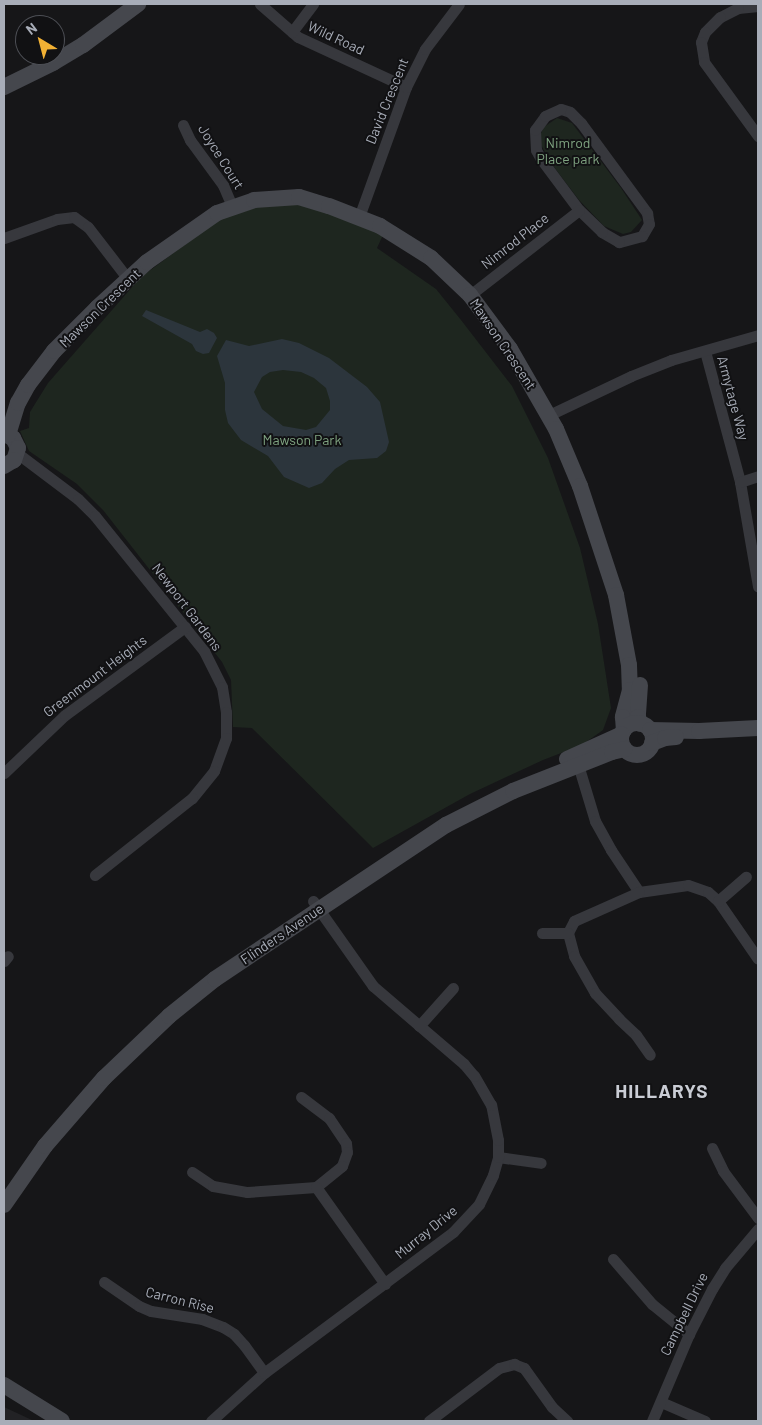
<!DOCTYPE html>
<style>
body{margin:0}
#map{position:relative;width:762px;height:1425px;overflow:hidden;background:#161618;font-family:Barlow,sans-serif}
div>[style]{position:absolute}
.built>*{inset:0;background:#222225}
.green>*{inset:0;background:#1e261f}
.water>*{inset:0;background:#2c353c}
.street>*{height:11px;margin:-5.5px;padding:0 5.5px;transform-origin:5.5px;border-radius:5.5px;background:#37383d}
.secondary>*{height:16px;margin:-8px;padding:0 8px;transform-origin:8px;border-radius:8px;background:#45474d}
.secondary>.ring{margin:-8px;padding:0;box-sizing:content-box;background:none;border:16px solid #45474d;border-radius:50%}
span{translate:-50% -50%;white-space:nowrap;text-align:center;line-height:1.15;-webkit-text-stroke:4px #111113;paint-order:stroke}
.street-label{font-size:14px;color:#a8adb8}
.park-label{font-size:14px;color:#7fa381}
.district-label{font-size:19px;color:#c9ccd4;font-weight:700;letter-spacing:1px}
.frame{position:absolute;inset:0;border:5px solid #a8adb8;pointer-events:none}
.north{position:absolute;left:15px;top:15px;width:50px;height:50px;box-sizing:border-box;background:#111113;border:1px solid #4d4f55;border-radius:50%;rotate:323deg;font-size:14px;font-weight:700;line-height:20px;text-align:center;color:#a8adb8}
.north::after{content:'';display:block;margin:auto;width:18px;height:22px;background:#f2b134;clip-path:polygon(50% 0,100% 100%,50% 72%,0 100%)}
</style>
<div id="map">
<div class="built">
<div style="clip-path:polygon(4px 1407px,34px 1421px,4px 1421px)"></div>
</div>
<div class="green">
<div style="clip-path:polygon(557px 118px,572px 123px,621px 188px,642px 220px,631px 232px,623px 234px,604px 226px,579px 200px,551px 163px,541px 145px,540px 135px,544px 127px)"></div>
<div style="clip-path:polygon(264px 205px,300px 205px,348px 219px,383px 235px,377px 248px,436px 289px,461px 320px,512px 386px,548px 458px,580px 548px,598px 624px,611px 708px,603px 730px,582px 745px,543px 760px,470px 794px,373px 848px,252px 728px,233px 727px,231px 680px,222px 662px,103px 510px,77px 484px,29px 451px,20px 431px,29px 428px,30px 412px,48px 383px,141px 277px,220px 219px)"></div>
</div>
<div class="water">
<div style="clip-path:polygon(146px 310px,200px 332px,207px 329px,214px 333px,217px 338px,209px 353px,203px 354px,196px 351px,192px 344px,142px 316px)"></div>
<div style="clip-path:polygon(evenodd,282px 339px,299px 343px,329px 358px,367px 387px,380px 402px,389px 442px,386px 451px,377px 458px,349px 460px,335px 469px,322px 483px,309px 488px,284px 477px,268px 456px,241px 440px,228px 423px,225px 410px,225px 383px,217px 356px,226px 340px,249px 346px,282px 339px,283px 370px,301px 372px,314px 378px,326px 388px,330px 401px,330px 410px,316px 427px,306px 430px,283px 426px,262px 409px,254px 392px,262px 377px,270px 372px,283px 370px)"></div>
</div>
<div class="street">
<div style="left:260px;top:4px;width:50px;rotate:41deg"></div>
<div style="left:298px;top:37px;width:119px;rotate:24.8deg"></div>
<div style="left:758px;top:6px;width:20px;rotate:174deg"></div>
<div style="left:738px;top:8px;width:20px;rotate:153deg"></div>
<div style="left:720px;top:17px;width:21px;rotate:135deg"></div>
<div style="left:705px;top:32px;width:11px;rotate:112deg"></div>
<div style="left:701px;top:42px;width:20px;rotate:81deg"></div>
<div style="left:704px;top:62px;width:92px;rotate:53.9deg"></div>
<div style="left:292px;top:32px;width:35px;rotate:-53deg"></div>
<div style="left:561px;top:109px;width:9px;rotate:18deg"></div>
<div style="left:570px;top:112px;width:16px;rotate:45deg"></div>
<div style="left:581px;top:123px;width:112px;rotate:53.7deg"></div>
<div style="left:647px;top:213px;width:11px;rotate:80deg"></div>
<div style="left:649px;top:224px;width:14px;rotate:120deg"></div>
<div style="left:642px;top:236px;width:24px;rotate:165deg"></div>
<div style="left:619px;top:242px;width:20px;rotate:-150deg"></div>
<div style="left:602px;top:232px;width:32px;rotate:-136deg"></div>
<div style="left:579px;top:210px;width:64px;rotate:-126.7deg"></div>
<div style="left:541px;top:159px;width:10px;rotate:-119deg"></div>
<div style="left:536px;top:150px;width:20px;rotate:-93deg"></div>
<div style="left:535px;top:130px;width:17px;rotate:-54deg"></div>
<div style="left:545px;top:116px;width:17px;rotate:-24deg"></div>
<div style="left:183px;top:125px;width:17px;rotate:65deg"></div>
<div style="left:190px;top:140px;width:56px;rotate:53.7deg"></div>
<div style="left:223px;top:185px;width:23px;rotate:67deg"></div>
<div style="left:359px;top:217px;width:138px;rotate:-70.1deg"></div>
<div style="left:406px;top:87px;width:42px;rotate:-63.4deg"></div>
<div style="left:425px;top:49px;width:56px;rotate:-52.9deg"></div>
<div style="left:4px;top:238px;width:56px;rotate:-19.7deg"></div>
<div style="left:57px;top:219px;width:17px;rotate:-7deg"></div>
<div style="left:74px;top:217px;width:17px;rotate:36deg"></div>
<div style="left:88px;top:227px;width:66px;rotate:52.4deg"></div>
<div style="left:470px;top:295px;width:138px;rotate:-37.9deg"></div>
<div style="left:705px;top:351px;width:136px;rotate:75deg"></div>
<div style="left:740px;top:482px;width:106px;rotate:80.2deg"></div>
<div style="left:549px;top:415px;width:91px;rotate:-25.4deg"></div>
<div style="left:631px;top:376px;width:43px;rotate:-21.8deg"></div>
<div style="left:671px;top:360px;width:91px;rotate:-16deg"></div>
<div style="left:17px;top:453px;width:76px;rotate:37deg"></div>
<div style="left:78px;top:499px;width:24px;rotate:45deg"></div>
<div style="left:95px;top:516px;width:174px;rotate:51.1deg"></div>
<div style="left:204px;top:651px;width:40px;rotate:63.4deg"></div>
<div style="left:222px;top:687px;width:25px;rotate:81deg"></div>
<div style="left:226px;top:712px;width:26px;rotate:90deg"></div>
<div style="left:226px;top:738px;width:35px;rotate:110deg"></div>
<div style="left:214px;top:771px;width:35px;rotate:129deg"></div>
<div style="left:192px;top:798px;width:124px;rotate:141.6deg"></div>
<div style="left:740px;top:482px;width:19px;rotate:-18deg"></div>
<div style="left:576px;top:758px;width:66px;rotate:73.2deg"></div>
<div style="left:595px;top:821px;width:33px;rotate:61deg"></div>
<div style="left:611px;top:850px;width:50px;rotate:56.3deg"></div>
<div style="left:639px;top:892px;width:49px;rotate:-8.1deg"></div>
<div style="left:688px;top:885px;width:21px;rotate:19deg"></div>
<div style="left:708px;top:892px;width:13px;rotate:42deg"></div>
<div style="left:718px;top:901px;width:70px;rotate:55.4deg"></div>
<div style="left:4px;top:773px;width:84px;rotate:-43.6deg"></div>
<div style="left:65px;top:715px;width:149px;rotate:-36.3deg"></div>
<div style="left:639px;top:892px;width:71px;rotate:156deg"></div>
<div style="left:574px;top:921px;width:13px;rotate:117deg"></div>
<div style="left:568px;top:933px;width:24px;rotate:75deg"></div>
<div style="left:574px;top:956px;width:43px;rotate:60.4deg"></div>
<div style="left:595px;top:993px;width:35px;rotate:47deg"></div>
<div style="left:619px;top:1019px;width:23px;rotate:43deg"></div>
<div style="left:636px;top:1035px;width:24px;rotate:55deg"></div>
<div style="left:718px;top:901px;width:37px;rotate:-41deg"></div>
<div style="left:542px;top:933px;width:26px"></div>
<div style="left:4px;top:961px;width:6px;rotate:-51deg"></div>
<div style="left:419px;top:1026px;width:51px;rotate:-48.2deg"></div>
<div style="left:301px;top:1097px;width:35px;rotate:37deg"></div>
<div style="left:329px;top:1118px;width:30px;rotate:56deg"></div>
<div style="left:346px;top:1143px;width:9px;rotate:84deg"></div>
<div style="left:347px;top:1152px;width:15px;rotate:110deg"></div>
<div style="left:342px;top:1166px;width:33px;rotate:141deg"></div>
<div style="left:712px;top:1148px;width:25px;rotate:64deg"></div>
<div style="left:723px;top:1171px;width:59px;rotate:53.3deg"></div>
<div style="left:498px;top:1157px;width:43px;rotate:7.9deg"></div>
<div style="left:192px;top:1172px;width:25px;rotate:34deg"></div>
<div style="left:213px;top:1186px;width:35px;rotate:10deg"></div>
<div style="left:247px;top:1192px;width:69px;rotate:-4.1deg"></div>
<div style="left:316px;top:1187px;width:119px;rotate:54.6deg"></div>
<div style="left:613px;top:1259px;width:60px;rotate:49.1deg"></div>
<div style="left:652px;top:1304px;width:48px;rotate:39deg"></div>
<div style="left:104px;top:1282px;width:42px;rotate:34.4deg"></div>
<div style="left:139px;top:1306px;width:13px;rotate:23deg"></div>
<div style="left:151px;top:1311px;width:52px;rotate:8.9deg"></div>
<div style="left:202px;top:1319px;width:22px;rotate:21deg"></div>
<div style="left:223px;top:1327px;width:13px;rotate:32deg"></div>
<div style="left:234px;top:1334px;width:15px;rotate:48deg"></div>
<div style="left:244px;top:1345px;width:34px;rotate:54deg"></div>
<div style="left:661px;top:1402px;width:48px;rotate:23.4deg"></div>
<div style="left:211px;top:1421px;width:72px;rotate:-42.2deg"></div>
<div style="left:264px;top:1373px;width:236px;rotate:-36.7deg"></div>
<div style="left:453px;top:1232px;width:38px;rotate:-47deg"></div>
<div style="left:479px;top:1204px;width:32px;rotate:-64deg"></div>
<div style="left:493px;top:1175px;width:19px;rotate:-74deg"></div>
<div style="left:498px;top:1157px;width:17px;rotate:-90deg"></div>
<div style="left:498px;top:1140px;width:36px;rotate:-101deg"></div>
<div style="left:491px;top:1105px;width:34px;rotate:-120deg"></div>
<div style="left:474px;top:1076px;width:16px;rotate:-130deg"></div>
<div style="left:464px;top:1064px;width:120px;rotate:-139.4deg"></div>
<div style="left:373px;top:986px;width:104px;rotate:-125.2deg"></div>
<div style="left:429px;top:1421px;width:88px;rotate:-37.1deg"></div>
<div style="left:499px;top:1368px;width:16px;rotate:-15deg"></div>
<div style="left:514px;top:1364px;width:11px;rotate:22deg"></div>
<div style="left:524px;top:1368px;width:48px;rotate:54.3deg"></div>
<div style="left:552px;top:1407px;width:21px;rotate:43deg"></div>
<div style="left:652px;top:1421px;width:95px;rotate:-67deg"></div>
<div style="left:689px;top:1334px;width:51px;rotate:-62.9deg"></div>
<div style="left:712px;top:1289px;width:25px;rotate:-58deg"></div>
<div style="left:725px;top:1268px;width:51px;rotate:-49.8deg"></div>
</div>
<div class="secondary">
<div style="left:4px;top:87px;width:55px;rotate:-26.1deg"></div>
<div style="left:53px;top:63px;width:35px;rotate:-31deg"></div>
<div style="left:83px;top:45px;width:69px;rotate:-36.7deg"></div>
<div style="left:4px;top:434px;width:10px;rotate:24deg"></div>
<div style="left:13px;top:438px;width:11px;rotate:63deg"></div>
<div style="left:18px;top:448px;width:13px;rotate:108deg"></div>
<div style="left:14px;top:460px;width:12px;rotate:149deg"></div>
<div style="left:8px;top:435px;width:34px;rotate:-73deg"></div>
<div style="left:18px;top:403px;width:21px;rotate:-61deg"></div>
<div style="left:28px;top:385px;width:43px;rotate:-52.6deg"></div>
<div style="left:54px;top:351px;width:61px;rotate:-45deg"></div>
<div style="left:97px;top:308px;width:68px;rotate:-42.6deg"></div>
<div style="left:147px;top:262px;width:85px;rotate:-35deg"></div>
<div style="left:217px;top:213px;width:39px;rotate:-19deg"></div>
<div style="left:254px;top:200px;width:45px;rotate:-3.8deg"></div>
<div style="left:299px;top:197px;width:31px;rotate:17deg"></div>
<div style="left:329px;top:206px;width:55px;rotate:21.4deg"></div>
<div style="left:380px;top:226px;width:60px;rotate:32.1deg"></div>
<div style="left:431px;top:258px;width:54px;rotate:43.5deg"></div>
<div style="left:470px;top:295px;width:67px;rotate:53.5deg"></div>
<div style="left:510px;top:349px;width:92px;rotate:60.1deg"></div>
<div style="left:556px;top:429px;width:62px;rotate:67.2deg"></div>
<div style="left:580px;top:486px;width:115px;rotate:71.7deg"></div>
<div style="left:616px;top:595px;width:71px;rotate:79.5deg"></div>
<div style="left:629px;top:665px;width:25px;rotate:88deg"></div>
<div style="left:630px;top:690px;width:28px;rotate:105deg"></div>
<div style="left:623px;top:717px;width:13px;rotate:86deg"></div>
<div style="left:640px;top:685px;width:32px;rotate:94deg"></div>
<div style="left:638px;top:717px;width:7px;rotate:74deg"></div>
<div class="ring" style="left:621px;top:723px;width:16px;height:16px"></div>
<div style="left:650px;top:730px;width:49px;rotate:1.2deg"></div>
<div style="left:699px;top:731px;width:59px;rotate:-2.9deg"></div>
<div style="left:652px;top:743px;width:14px;rotate:-21deg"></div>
<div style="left:665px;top:738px;width:11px;rotate:-5deg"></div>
<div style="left:567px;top:759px;width:60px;rotate:-24.4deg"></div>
<div style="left:4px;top:1205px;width:72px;rotate:-55.2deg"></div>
<div style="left:45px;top:1146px;width:90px;rotate:-49.1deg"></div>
<div style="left:104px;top:1078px;width:90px;rotate:-43.6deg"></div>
<div style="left:169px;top:1016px;width:59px;rotate:-38.8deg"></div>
<div style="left:215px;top:979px;width:278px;rotate:-33.7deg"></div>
<div style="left:446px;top:825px;width:75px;rotate:-26.9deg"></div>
<div style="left:513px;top:791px;width:106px;rotate:-21.5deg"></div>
<div style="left:612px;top:752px;width:13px;rotate:-13deg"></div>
<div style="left:4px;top:1385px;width:68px;rotate:31.8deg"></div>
</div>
<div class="street-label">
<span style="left:336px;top:38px;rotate:25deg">Wild Road</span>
<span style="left:387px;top:101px;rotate:-68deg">David Crescent</span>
<span style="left:221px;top:157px;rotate:58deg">Joyce Court</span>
<span style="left:515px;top:241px;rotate:-38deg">Nimrod Place</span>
<span style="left:100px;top:308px;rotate:-44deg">Mawson Crescent</span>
<span style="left:503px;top:344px;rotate:56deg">Mawson Crescent</span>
<span style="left:733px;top:398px;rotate:75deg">Armytage Way</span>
<span style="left:187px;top:607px;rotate:53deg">Newport Gardens</span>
<span style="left:95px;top:676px;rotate:-37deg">Greenmount Heights</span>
<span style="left:282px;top:934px;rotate:-34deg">Flinders Avenue</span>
<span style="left:426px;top:1232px;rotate:-39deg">Murray Drive</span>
<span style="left:180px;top:1300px;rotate:14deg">Carron Rise</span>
<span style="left:684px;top:1314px;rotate:-64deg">Campbell Drive</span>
</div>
<div class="park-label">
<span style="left:568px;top:151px">Nimrod<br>Place park</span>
<span style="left:302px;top:440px">Mawson Park</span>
</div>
<div class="district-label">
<span style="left:662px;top:1091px">HILLARYS</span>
</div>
<div class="frame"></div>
<div class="north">N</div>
</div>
